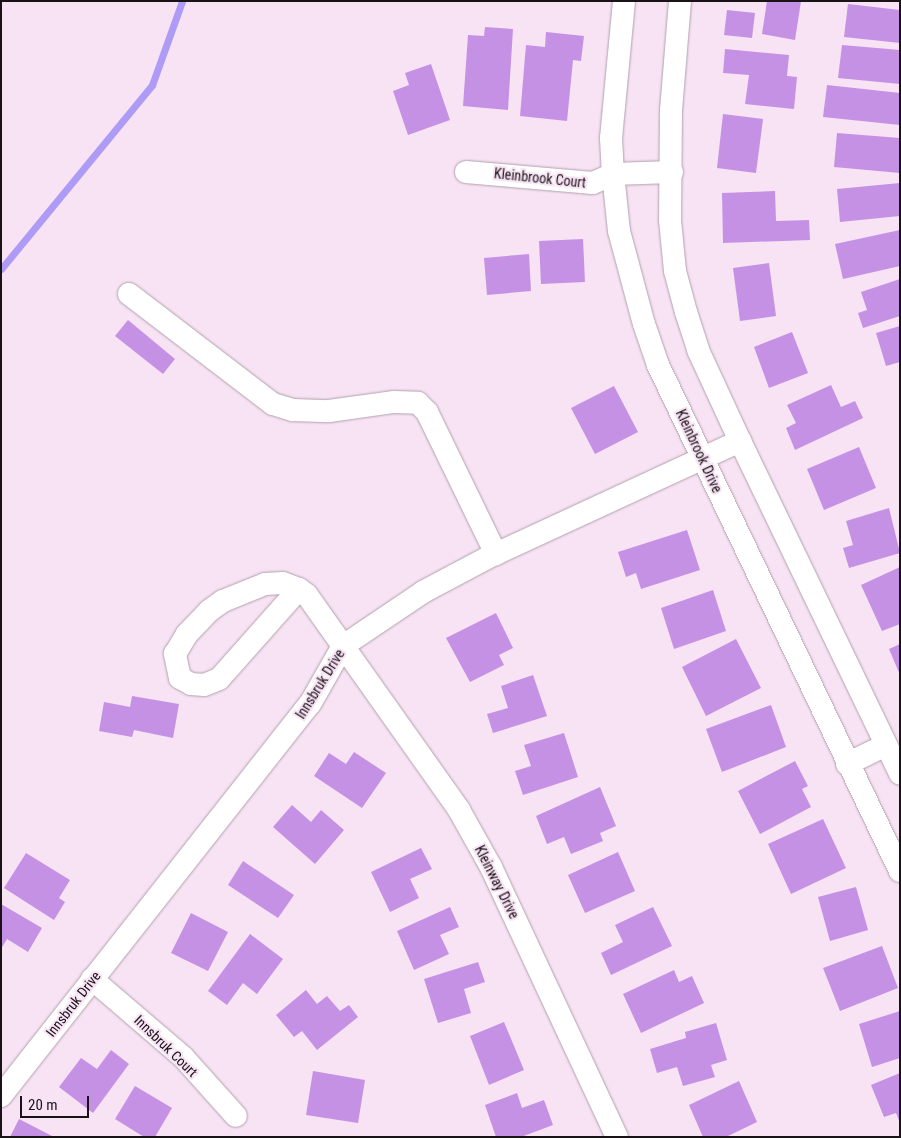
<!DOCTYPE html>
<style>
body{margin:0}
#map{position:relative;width:901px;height:1138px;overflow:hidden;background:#f7e3f3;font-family:"Roboto Condensed",sans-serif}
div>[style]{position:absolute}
.stream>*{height:7px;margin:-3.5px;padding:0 3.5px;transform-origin:3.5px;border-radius:3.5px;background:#ad9bf6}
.building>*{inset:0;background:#c591e5}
.roads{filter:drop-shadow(0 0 1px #b2a0af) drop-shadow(0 0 1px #b2a0af)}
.minor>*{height:22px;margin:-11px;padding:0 11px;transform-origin:11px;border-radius:11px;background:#fff}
span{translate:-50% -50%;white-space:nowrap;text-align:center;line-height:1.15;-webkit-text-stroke:4px #f7e3f3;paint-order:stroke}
.street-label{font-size:14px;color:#191318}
.frame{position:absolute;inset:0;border:2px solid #191318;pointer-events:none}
.scale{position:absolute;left:20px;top:1096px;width:69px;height:22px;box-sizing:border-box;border:2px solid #191318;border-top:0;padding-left:6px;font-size:15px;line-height:18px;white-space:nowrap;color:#191318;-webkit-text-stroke:4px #f7e3f3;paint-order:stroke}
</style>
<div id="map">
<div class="stream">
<div style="left:1px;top:269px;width:238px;rotate:-50.6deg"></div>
<div style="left:152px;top:85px;width:89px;rotate:-70.3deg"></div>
</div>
<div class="building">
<div style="clip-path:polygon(767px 1px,801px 1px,795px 40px,762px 34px)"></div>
<div style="clip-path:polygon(848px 4px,900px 10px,900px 43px,844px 37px)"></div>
<div style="clip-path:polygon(727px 10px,755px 13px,752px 38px,724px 35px)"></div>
<div style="clip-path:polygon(485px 27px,513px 29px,508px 110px,463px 106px,468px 35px,484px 36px)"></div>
<div style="clip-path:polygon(546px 32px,584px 36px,581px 61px,573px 60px,567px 121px,520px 116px,526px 45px,545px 47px)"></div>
<div style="clip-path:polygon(842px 45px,900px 50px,900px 84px,838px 78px)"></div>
<div style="clip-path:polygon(725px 49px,789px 55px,787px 76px,797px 77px,794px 109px,745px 104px,749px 75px,723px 73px)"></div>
<div style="clip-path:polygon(431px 64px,450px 120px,408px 135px,393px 91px,409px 85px,405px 73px)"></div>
<div style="clip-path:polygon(827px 85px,900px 93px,900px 125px,823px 117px)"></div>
<div style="clip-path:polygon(723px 114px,763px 119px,756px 173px,717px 168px)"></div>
<div style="clip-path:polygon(837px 133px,900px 138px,900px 173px,834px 167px)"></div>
<div style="clip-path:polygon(900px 183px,900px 216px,840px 222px,837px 189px)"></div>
<div style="clip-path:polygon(775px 191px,776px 221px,809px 220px,810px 240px,723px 243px,722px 193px)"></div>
<div style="clip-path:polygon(900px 230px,900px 266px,843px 279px,835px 244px)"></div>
<div style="clip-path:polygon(583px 239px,585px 282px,541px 284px,539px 241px)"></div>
<div style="clip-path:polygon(529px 254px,531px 291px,487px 295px,484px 258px)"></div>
<div style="clip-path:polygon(769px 263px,776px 316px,740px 321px,733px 268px)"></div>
<div style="clip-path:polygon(900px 279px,900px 316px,863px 328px,858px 313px,867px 310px,861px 292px)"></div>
<div style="clip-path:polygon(128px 320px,175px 359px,163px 374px,115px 336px)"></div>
<div style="clip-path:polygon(900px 326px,900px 362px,886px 366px,876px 333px)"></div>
<div style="clip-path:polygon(792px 332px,808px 373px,769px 388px,754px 347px)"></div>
<div style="clip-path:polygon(831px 385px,841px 407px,855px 401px,863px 418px,795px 450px,786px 428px,796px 423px,787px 405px)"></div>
<div style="clip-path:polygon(614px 386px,638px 432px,595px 454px,571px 408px)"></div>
<div style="clip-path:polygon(859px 447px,876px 488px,824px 510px,807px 469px)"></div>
<div style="clip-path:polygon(889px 508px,900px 553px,849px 568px,843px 548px,853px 545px,846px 521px)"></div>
<div style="clip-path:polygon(687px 530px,700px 570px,641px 589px,636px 573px,626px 577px,618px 552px)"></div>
<div style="clip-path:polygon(900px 567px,900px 624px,882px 631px,861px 585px)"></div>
<div style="clip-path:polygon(713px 590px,726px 631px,674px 649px,661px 608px)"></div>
<div style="clip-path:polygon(496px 613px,513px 648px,499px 655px,504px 665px,470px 682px,446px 638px)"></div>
<div style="clip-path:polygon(736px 639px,761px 688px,706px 716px,682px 667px)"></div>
<div style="clip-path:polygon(900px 644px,900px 675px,889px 649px)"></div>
<div style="clip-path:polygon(533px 675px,547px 716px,493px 733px,487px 714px,508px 708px,501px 686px)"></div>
<div style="clip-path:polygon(132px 696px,179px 704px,173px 738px,134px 730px,132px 737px,99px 731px,104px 702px,130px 707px)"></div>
<div style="clip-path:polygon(771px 705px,786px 747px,722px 772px,706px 729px)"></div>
<div style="clip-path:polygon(564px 733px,578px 777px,523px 795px,515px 771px,531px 766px,524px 745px)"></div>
<div style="clip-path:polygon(354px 752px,386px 773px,362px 808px,314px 776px,329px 753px,346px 764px)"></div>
<div style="clip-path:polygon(795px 761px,808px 786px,802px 789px,811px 807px,760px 834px,738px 791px)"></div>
<div style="clip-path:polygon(600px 787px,616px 826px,600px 833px,603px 841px,571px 854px,564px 837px,547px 844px,536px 816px)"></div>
<div style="clip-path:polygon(292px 805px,311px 822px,321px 810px,344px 830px,315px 864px,273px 827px)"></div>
<div style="clip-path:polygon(823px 819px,846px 868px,791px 894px,768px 844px)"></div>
<div style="clip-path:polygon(421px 848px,432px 869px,410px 879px,419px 898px,390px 912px,371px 872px)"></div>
<div style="clip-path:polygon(618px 852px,635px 891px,585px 913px,568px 875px)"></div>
<div style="clip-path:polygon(26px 853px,70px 880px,59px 898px,65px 902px,54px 920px,4px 888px)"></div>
<div style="clip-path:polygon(243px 861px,294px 895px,278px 918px,228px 885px)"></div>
<div style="clip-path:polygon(856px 887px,868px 930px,830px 941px,818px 897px)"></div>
<div style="clip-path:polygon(1px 904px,42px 928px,28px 952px,7px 939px,1px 949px)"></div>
<div style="clip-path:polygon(450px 907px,459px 927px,440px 935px,449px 954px,414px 970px,397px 931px)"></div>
<div style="clip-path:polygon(653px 907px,672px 946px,611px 975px,601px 953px,623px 942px,615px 925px)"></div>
<div style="clip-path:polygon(191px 913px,228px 932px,208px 971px,171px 953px)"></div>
<div style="clip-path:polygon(250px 934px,283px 959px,257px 994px,243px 983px,227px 1005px,208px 991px)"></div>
<div style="clip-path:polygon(882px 946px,898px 988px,840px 1011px,823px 968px)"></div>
<div style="clip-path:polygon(478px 962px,485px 982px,464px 989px,471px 1013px,438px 1023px,424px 979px)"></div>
<div style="clip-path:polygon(674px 970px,679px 982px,692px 976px,704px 1003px,641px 1033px,623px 994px)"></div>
<div style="clip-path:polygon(306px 990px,317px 1004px,327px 996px,340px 1011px,349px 1005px,358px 1017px,317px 1050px,302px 1031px,294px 1037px,276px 1015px)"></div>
<div style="clip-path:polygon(900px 1011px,900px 1058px,872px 1067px,859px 1024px)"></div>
<div style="clip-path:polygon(504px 1022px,524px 1070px,489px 1085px,470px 1036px)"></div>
<div style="clip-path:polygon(716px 1023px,727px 1060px,711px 1065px,715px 1077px,683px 1086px,677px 1067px,657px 1073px,650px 1049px,686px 1038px,685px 1032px)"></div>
<div style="clip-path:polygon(111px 1050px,129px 1064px,93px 1113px,59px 1087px,81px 1058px,97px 1069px)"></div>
<div style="clip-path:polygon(313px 1071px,365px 1080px,358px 1123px,306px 1115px)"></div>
<div style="clip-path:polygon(900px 1073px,900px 1123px,896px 1113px,884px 1117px,871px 1085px)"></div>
<div style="clip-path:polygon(739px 1081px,757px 1122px,726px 1137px,703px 1137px,689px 1105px)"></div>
<div style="clip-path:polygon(135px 1086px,172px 1108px,155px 1137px,144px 1137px,115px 1119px)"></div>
<div style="clip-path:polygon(517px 1093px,522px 1108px,544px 1100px,553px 1125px,521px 1137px,496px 1137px,485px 1105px)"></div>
<div style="clip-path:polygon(19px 1119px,54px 1137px,10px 1137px)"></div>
</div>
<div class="roads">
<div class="minor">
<div style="left:624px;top:1px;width:138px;rotate:95.4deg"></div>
<div style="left:611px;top:138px;width:36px;rotate:87deg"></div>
<div style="left:613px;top:174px;width:57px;rotate:84deg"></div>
<div style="left:619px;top:231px;width:96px;rotate:75deg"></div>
<div style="left:644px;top:324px;width:43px;rotate:71.1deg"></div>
<div style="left:658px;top:365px;width:561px;rotate:64.44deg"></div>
<div style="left:680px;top:1px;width:109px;rotate:94.7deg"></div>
<div style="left:671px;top:110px;width:110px;rotate:90.5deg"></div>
<div style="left:670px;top:220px;width:51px;rotate:84.4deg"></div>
<div style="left:675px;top:271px;width:42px;rotate:75deg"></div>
<div style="left:686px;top:312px;width:40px;rotate:72deg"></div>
<div style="left:698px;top:350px;width:100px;rotate:65.2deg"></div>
<div style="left:740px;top:441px;width:369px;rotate:64.3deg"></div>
<div style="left:466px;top:172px;width:127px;rotate:5deg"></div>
<div style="left:593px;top:183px;width:22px;rotate:-24deg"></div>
<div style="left:613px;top:174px;width:59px;rotate:-1.9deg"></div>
<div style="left:129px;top:294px;width:181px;rotate:37.4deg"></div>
<div style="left:273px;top:404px;width:21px;rotate:17deg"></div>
<div style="left:293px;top:410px;width:36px;rotate:2deg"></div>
<div style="left:329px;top:411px;width:66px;rotate:-7.9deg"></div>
<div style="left:394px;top:402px;width:24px;rotate:2deg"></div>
<div style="left:418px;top:403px;width:13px;rotate:45deg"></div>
<div style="left:427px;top:412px;width:158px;rotate:64.1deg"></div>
<div style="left:299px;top:589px;width:120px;rotate:131.6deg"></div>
<div style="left:219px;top:679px;width:16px;rotate:158deg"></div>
<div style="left:204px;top:685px;width:13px;rotate:-176deg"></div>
<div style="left:191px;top:684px;width:13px;rotate:-151deg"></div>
<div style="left:180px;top:678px;width:25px;rotate:-102deg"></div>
<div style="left:175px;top:654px;width:23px;rotate:-59deg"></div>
<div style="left:187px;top:634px;width:32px;rotate:-46deg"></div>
<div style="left:209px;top:611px;width:17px;rotate:-36deg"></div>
<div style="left:223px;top:601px;width:45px;rotate:-22deg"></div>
<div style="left:265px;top:584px;width:18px;rotate:-3deg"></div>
<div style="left:283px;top:583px;width:17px;rotate:21deg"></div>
<div style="left:299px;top:589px;width:10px;rotate:37deg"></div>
<div style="left:307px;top:595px;width:263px;rotate:54.7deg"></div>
<div style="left:459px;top:810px;width:65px;rotate:60.7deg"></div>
<div style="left:491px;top:867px;width:298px;rotate:65deg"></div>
<div style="left:847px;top:764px;width:43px;rotate:-26deg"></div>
<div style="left:92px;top:979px;width:120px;rotate:40.6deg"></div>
<div style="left:183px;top:1057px;width:79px;rotate:48.1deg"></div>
<div style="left:1px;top:1096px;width:499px;rotate:-51.8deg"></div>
<div style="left:310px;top:704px;width:67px;rotate:-60.4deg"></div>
<div style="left:343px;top:646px;width:97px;rotate:-34deg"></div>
<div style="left:423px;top:592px;width:72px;rotate:-28deg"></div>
<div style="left:487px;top:558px;width:279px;rotate:-24.8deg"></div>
</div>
</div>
<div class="street-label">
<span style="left:540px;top:178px;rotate:6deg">Kleinbrook Court</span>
<span style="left:699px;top:451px;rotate:65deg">Kleinbrook Drive</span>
<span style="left:320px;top:684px;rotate:-58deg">Innsbruk Drive</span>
<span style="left:497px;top:882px;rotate:63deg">Kleinway Drive</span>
<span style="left:73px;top:1004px;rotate:-52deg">Innsbruk Drive</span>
<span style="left:166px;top:1046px;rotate:44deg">Innsbruk Court</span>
</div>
<div class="frame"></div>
<div class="scale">20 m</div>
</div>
